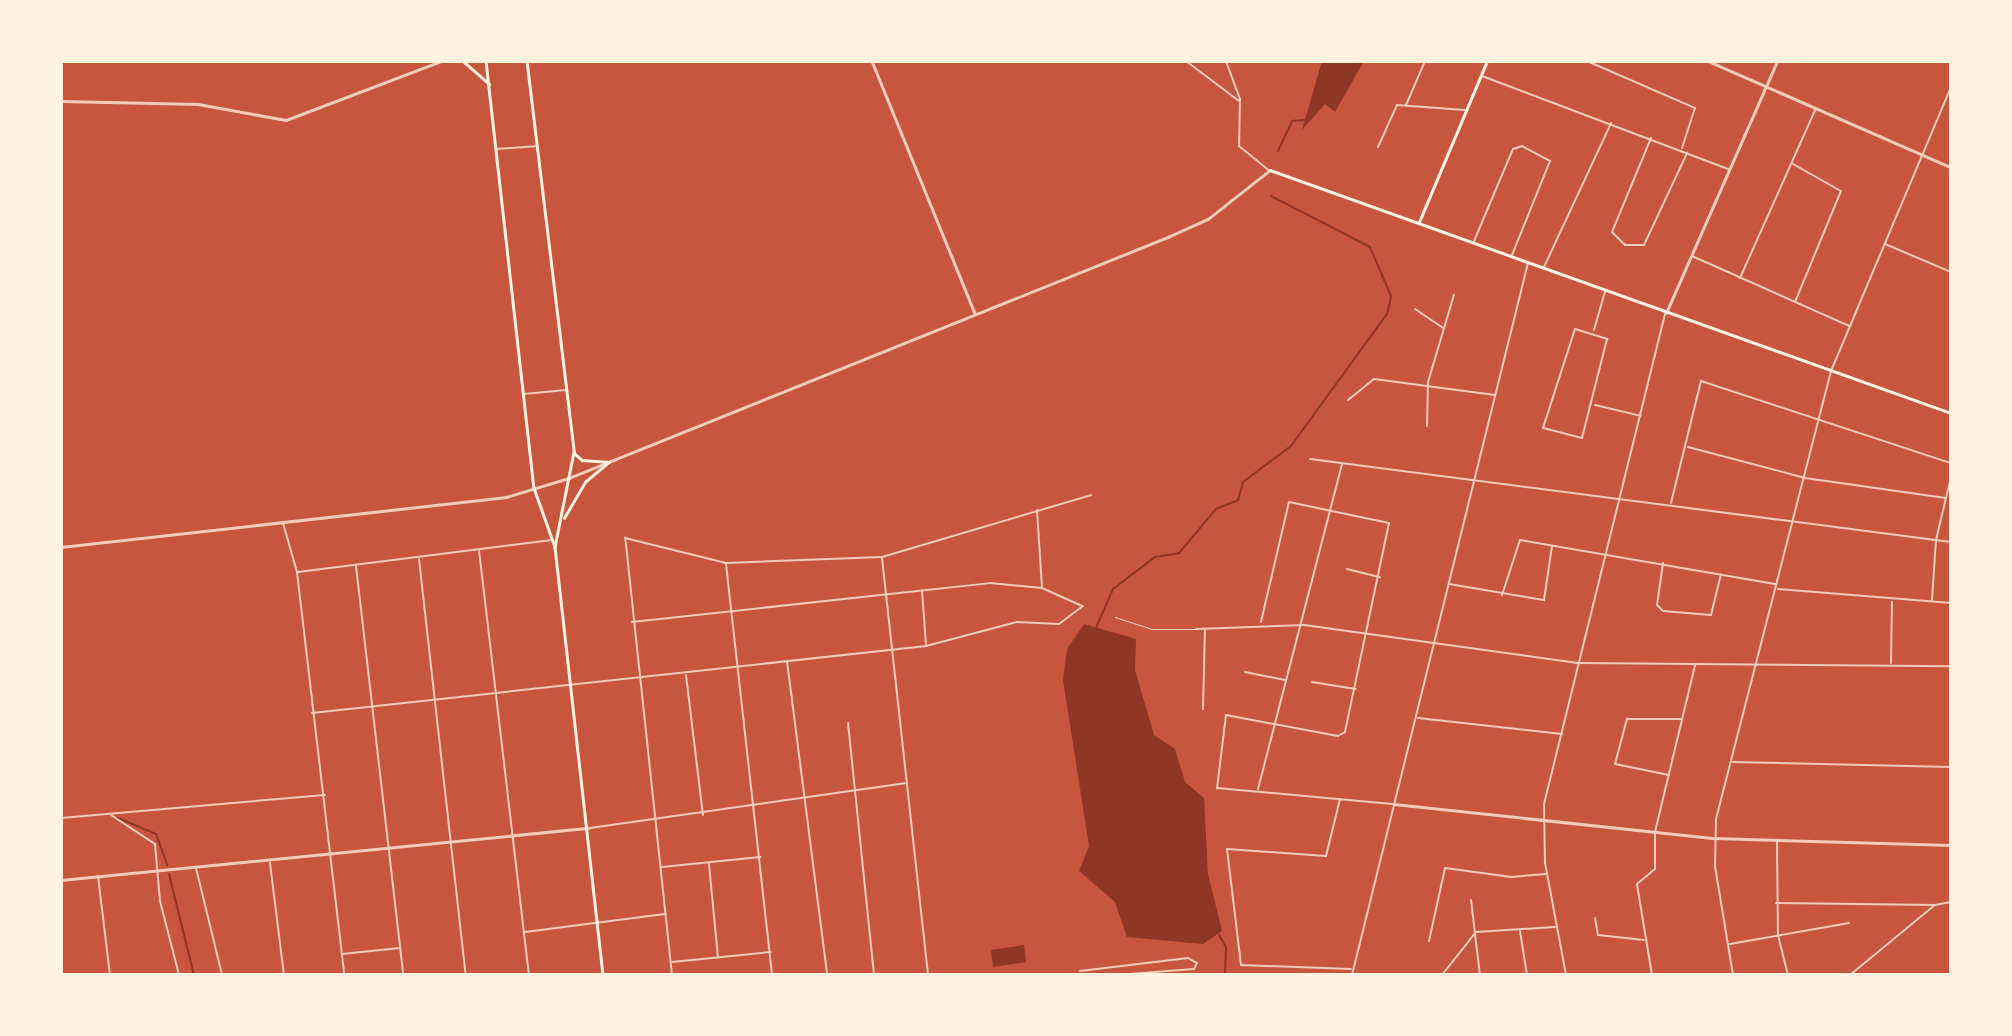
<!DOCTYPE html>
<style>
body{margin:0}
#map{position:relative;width:2012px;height:1036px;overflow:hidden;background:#c8553d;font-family:"PT Sans",sans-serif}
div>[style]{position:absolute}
.water>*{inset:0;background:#8f3625}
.stream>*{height:2px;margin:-1px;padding:0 1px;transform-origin:1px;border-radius:1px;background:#8f3625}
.service>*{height:1px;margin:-0.5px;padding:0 0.5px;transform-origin:0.5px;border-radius:0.5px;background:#f1ccb7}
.minor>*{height:2px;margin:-1px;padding:0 1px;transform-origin:1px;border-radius:1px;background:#f1ccb7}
.tertiary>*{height:2.5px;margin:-1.25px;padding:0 1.25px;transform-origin:1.25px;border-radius:1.25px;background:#f1ccb7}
.secondary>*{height:2.5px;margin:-1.25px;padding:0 1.25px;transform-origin:1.25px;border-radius:1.25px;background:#fff3e0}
span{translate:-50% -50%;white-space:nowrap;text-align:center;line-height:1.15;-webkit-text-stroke:5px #fff3e0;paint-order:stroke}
.frame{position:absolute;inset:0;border:63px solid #fff3e0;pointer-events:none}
</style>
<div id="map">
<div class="water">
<div style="clip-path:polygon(1322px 61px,1364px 61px,1335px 112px,1325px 104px,1302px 130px)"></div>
<div style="clip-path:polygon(1084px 624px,1136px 639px,1135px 670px,1154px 735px,1175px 749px,1185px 782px,1204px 798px,1208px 874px,1222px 931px,1203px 944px,1127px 937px,1115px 902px,1079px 871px,1089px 846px,1063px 680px,1067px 649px)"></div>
<div style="clip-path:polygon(1024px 945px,1026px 962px,993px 967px,991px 950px)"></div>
</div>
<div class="stream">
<div style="left:1278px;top:151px;width:33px;rotate:-65deg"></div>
<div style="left:1292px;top:121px;width:12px;rotate:-5deg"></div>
<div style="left:1096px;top:628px;width:43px;rotate:-66.4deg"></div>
<div style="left:1113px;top:589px;width:53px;rotate:-37.3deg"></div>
<div style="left:1155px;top:557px;width:24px;rotate:-9deg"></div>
<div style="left:1179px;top:553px;width:57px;rotate:-49.9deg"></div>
<div style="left:1216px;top:509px;width:24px;rotate:-22deg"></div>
<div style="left:1238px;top:500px;width:19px;rotate:-74deg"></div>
<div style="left:1243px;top:482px;width:60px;rotate:-36.9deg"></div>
<div style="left:1291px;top:446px;width:163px;rotate:-54deg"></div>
<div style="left:1387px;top:314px;width:18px;rotate:-77deg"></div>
<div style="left:1391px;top:296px;width:53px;rotate:-113.2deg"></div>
<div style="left:1370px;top:247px;width:111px;rotate:-152.7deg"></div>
<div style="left:118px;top:818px;width:41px;rotate:22.8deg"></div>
<div style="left:156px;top:834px;width:33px;rotate:70deg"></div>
<div style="left:169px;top:874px;width:104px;rotate:76.1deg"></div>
<div style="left:1219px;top:935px;width:14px;rotate:60deg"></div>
<div style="left:1226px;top:947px;width:28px;rotate:92deg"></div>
</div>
<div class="service">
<div style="left:1115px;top:617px;width:38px;rotate:18deg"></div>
<div style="left:1151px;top:629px;width:44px"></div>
</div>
<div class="minor">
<div style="left:1186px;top:61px;width:66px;rotate:37deg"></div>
<div style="left:1226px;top:61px;width:40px;rotate:69.8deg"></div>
<div style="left:1240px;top:99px;width:47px;rotate:91.2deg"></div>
<div style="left:1239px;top:146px;width:38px;rotate:39deg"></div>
<div style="left:1587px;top:61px;width:118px;rotate:23.5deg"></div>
<div style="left:1695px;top:108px;width:42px;rotate:108deg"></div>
<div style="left:1482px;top:76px;width:263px;rotate:20.7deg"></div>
<div style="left:1406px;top:105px;width:48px;rotate:-66.6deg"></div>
<div style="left:1651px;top:138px;width:102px;rotate:112.5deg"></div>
<div style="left:1612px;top:232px;width:18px;rotate:45deg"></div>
<div style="left:1625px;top:245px;width:19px"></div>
<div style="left:1644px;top:245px;width:102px;rotate:-64.9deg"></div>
<div style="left:1378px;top:147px;width:46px;rotate:-65.7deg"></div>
<div style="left:1397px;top:105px;width:68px;rotate:4.2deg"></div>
<div style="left:496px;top:149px;width:39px;rotate:-4deg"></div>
<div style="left:1793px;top:164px;width:55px;rotate:29.4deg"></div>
<div style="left:1841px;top:191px;width:120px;rotate:112.5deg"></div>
<div style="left:1474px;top:241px;width:100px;rotate:-67deg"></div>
<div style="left:1513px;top:149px;width:9px;rotate:-18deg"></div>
<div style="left:1522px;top:146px;width:32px;rotate:28deg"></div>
<div style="left:1550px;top:161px;width:101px;rotate:112deg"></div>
<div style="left:1885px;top:244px;width:72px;rotate:23deg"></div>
<div style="left:1692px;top:256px;width:172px;rotate:24deg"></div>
<div style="left:1544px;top:267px;width:159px;rotate:-65deg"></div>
<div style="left:1740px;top:278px;width:184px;rotate:-65.9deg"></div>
<div style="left:1415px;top:309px;width:34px;rotate:34deg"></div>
<div style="left:1575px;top:329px;width:34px;rotate:17deg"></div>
<div style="left:1607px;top:339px;width:102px;rotate:104.2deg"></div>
<div style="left:1582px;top:438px;width:40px;rotate:-165.6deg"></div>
<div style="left:1543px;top:428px;width:104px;rotate:-72.1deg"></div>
<div style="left:1594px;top:330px;width:40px;rotate:-74deg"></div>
<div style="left:524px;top:394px;width:42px;rotate:-5.4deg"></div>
<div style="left:1348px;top:400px;width:33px;rotate:-39deg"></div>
<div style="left:1374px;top:379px;width:122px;rotate:7.5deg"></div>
<div style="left:1595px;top:405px;width:47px;rotate:13.4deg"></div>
<div style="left:1427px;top:426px;width:44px;rotate:-88.7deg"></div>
<div style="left:1428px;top:382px;width:91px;rotate:-73.4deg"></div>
<div style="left:1688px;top:447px;width:121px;rotate:14.8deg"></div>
<div style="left:1805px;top:478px;width:142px;rotate:8.1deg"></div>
<div style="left:1310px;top:459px;width:646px;rotate:7.38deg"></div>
<div style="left:1671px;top:503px;width:126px;rotate:-76.2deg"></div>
<div style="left:1701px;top:381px;width:263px;rotate:18.2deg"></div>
<div style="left:1037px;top:510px;width:78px;rotate:86.3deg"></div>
<div style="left:283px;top:523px;width:51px;rotate:74.1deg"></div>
<div style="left:297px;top:572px;width:406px;rotate:83.3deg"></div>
<div style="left:479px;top:550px;width:428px;rotate:83.3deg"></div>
<div style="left:882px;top:558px;width:420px;rotate:83.7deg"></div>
<div style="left:419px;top:559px;width:419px;rotate:83.6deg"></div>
<div style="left:1663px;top:563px;width:42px;rotate:98.1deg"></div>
<div style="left:1657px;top:605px;width:8px;rotate:45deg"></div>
<div style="left:1663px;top:611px;width:48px;rotate:4.8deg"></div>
<div style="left:1711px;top:615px;width:42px;rotate:-76.3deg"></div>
<div style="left:726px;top:564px;width:414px;rotate:83.6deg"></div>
<div style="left:356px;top:566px;width:412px;rotate:83.4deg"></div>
<div style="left:1347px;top:569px;width:34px;rotate:14deg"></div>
<div style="left:298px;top:572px;width:254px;rotate:-7.2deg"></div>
<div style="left:1449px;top:584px;width:96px;rotate:9.6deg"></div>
<div style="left:1544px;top:600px;width:55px;rotate:-81.6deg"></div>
<div style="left:1778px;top:589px;width:174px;rotate:4.6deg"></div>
<div style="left:922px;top:591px;width:53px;rotate:85.7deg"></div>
<div style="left:1502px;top:595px;width:58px;rotate:-71.9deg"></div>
<div style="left:1520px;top:540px;width:260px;rotate:9.8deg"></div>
<div style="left:1932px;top:600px;width:60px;rotate:-86.2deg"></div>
<div style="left:1936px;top:540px;width:65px;rotate:-76.6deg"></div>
<div style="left:632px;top:622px;width:360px;rotate:-6.2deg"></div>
<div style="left:990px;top:583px;width:52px;rotate:5.5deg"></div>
<div style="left:1042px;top:588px;width:44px;rotate:24.2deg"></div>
<div style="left:1261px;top:622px;width:123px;rotate:-76.9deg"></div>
<div style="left:1289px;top:502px;width:102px;rotate:11.9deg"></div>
<div style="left:1389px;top:523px;width:214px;rotate:101.9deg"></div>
<div style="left:1345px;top:732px;width:8px;rotate:150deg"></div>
<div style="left:1338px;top:736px;width:114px;rotate:-169.4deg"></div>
<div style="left:1226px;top:715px;width:74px;rotate:97deg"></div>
<div style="left:1217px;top:788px;width:176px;rotate:5.2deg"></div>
<div style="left:1196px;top:629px;width:108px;rotate:-2.1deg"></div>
<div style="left:1304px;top:625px;width:278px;rotate:7.9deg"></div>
<div style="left:1579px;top:663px;width:372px;rotate:0.5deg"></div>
<div style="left:787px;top:661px;width:317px;rotate:82.7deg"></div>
<div style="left:1891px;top:663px;width:61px;rotate:-89.1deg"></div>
<div style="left:1245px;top:672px;width:41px;rotate:11.3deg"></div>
<div style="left:686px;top:675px;width:141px;rotate:83.1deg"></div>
<div style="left:1312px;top:682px;width:44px;rotate:9.2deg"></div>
<div style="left:1203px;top:709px;width:80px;rotate:-88.6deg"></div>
<div style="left:312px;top:713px;width:618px;rotate:-6.23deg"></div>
<div style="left:926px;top:646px;width:94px;rotate:-14.8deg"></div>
<div style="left:1017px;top:622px;width:42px;rotate:2.7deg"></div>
<div style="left:1059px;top:624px;width:30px;rotate:-37deg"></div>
<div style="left:1418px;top:718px;width:145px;rotate:6.3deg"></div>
<div style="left:848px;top:723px;width:253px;rotate:84.1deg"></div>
<div style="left:1733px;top:762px;width:218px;rotate:1.3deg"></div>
<div style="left:1669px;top:775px;width:55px;rotate:-168.5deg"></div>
<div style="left:1615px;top:764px;width:47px;rotate:-75.1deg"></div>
<div style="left:1627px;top:719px;width:55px"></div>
<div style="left:1258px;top:789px;width:336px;rotate:-75.5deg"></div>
<div style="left:1340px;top:799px;width:59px;rotate:103.8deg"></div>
<div style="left:1326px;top:856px;width:99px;rotate:-176deg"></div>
<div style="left:1227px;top:849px;width:117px;rotate:83.1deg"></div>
<div style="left:1241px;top:965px;width:110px;rotate:2.1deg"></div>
<div style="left:111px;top:815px;width:53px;rotate:33.4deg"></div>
<div style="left:155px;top:844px;width:57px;rotate:85deg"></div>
<div style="left:160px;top:901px;width:76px;rotate:75.6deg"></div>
<div style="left:61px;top:818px;width:265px;rotate:-5deg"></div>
<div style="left:590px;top:828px;width:318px;rotate:-8.1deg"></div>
<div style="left:1777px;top:841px;width:94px;rotate:89.4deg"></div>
<div style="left:1778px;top:935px;width:41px;rotate:76deg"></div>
<div style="left:270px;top:863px;width:113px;rotate:82.9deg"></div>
<div style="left:709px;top:864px;width:94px;rotate:84.5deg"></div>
<div style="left:662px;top:867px;width:99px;rotate:-5.8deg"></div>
<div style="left:196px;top:868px;width:110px;rotate:76.3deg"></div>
<div style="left:98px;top:876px;width:100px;rotate:83.1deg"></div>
<div style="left:1471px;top:900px;width:76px;rotate:83.2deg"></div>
<div style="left:1776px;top:903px;width:159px;rotate:0.7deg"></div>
<div style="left:1595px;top:918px;width:17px;rotate:80deg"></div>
<div style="left:1598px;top:935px;width:46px;rotate:6.2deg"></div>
<div style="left:1520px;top:931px;width:45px;rotate:81deg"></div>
<div style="left:525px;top:932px;width:141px;rotate:-7.3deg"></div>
<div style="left:1429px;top:941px;width:75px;rotate:-77.6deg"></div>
<div style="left:1445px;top:868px;width:67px;rotate:7.8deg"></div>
<div style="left:1511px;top:877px;width:35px;rotate:-5deg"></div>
<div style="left:1730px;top:944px;width:121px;rotate:-10deg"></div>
<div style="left:342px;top:954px;width:58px;rotate:-5.9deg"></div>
<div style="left:672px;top:962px;width:99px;rotate:-5.8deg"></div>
<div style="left:1080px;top:971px;width:109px;rotate:-6.9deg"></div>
<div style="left:1188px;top:958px;width:10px;rotate:29deg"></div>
<div style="left:1197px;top:963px;width:7px;rotate:117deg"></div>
<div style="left:1194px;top:969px;width:78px;rotate:175.6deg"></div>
<div style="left:672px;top:975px;width:440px;rotate:-96.1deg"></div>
<div style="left:625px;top:538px;width:104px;rotate:13.9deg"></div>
<div style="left:726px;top:563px;width:156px;rotate:-2.2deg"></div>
<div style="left:882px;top:557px;width:218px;rotate:-16.5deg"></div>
<div style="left:1352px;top:975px;width:733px;rotate:-76.12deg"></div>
<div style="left:1442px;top:975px;width:55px;rotate:-51.7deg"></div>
<div style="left:1476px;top:932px;width:79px;rotate:-3.6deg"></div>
<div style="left:1566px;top:975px;width:114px;rotate:-100.6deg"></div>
<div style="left:1545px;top:863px;width:59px;rotate:-91deg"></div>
<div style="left:1544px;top:804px;width:505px;rotate:-76.13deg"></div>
<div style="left:1652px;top:975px;width:92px;rotate:-99.4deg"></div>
<div style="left:1637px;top:884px;width:23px;rotate:-40deg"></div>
<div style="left:1655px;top:869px;width:37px;rotate:-90deg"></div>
<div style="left:1655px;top:832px;width:172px;rotate:-76.5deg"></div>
<div style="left:1733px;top:975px;width:110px;rotate:-99.4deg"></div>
<div style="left:1715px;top:866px;width:47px;rotate:-88.8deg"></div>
<div style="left:1716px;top:819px;width:463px;rotate:-75.6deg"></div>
<div style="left:1831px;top:371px;width:308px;rotate:-67.1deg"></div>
<div style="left:1850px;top:975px;width:110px;rotate:-39.5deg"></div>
<div style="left:1935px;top:905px;width:16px;rotate:-11deg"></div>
</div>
<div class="tertiary">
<div style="left:872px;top:61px;width:272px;rotate:67.8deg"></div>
<div style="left:1708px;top:61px;width:265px;rotate:23.6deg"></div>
<div style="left:61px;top:101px;width:137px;rotate:1.3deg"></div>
<div style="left:198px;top:104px;width:89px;rotate:10.3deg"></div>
<div style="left:286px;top:120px;width:166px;rotate:-20.8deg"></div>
<div style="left:1666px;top:313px;width:275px;rotate:-66.2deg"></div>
<div style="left:61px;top:547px;width:448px;rotate:-6.4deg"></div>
<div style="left:506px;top:497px;width:66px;rotate:-16.8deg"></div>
<div style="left:569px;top:478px;width:646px;rotate:-21.92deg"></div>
<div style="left:1168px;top:237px;width:44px;rotate:-24.2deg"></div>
<div style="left:1208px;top:219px;width:79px;rotate:-38.3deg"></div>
<div style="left:1394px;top:804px;width:322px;rotate:6.1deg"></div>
<div style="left:1714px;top:838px;width:237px;rotate:1.7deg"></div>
<div style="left:61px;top:880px;width:530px;rotate:-5.64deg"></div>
</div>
<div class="secondary">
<div style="left:463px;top:61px;width:35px;rotate:41deg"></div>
<div style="left:486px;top:61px;width:430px;rotate:83.6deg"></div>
<div style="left:534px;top:488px;width:63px;rotate:70.4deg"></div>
<div style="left:527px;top:61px;width:394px;rotate:83.1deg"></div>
<div style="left:574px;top:452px;width:97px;rotate:101.3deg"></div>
<div style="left:555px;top:547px;width:431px;rotate:83.6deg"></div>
<div style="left:1270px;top:170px;width:723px;rotate:19.64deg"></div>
<div style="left:1419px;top:222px;width:175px;rotate:-67.1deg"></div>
<div style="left:574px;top:453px;width:11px;rotate:41deg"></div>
<div style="left:582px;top:460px;width:27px;rotate:4deg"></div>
<div style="left:564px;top:518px;width:42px;rotate:-59.7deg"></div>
<div style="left:585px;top:482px;width:31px;rotate:-40deg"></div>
</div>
<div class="frame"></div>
</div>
